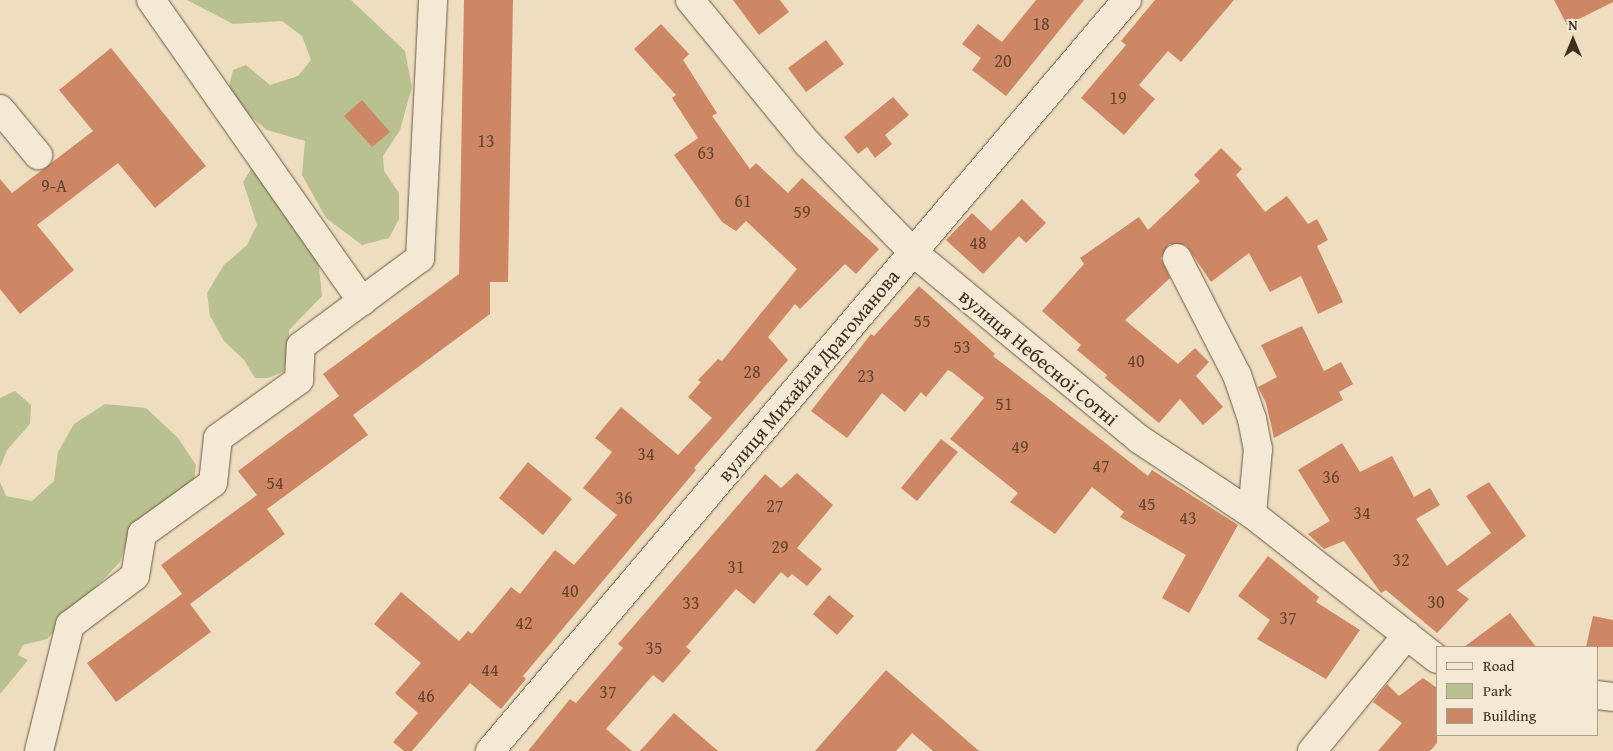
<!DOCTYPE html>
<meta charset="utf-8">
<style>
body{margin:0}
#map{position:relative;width:1613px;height:751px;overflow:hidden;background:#eeddbe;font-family:"Gentium Book Plus",serif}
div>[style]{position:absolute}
.green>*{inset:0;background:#b9c191}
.building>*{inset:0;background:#ce8764}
.roads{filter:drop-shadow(0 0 1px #6c5a45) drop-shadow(0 0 1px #6c5a45)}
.minor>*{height:28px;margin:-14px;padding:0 14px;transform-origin:14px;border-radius:14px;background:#f4e9d5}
span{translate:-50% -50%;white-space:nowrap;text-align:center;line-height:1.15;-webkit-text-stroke:4.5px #f4e9d5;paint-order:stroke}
.number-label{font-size:18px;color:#64452f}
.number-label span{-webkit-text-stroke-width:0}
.street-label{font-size:20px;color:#412f1d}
.legend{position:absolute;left:1436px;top:646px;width:162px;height:90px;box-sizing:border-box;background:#f4e9d5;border:1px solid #ac9f8b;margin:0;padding:6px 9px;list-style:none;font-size:15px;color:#412f1d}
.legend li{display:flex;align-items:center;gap:10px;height:25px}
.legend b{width:25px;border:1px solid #ac9f8b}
.north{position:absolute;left:1548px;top:15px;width:50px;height:50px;-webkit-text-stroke:4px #f4e9d5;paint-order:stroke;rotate:0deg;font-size:14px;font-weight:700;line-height:20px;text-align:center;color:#412f1d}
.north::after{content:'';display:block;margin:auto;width:18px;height:22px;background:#412f1d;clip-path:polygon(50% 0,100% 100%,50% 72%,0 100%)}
</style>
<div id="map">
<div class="green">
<div style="clip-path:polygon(187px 0,351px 0,405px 51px,412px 87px,400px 130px,383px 156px,384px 171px,399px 193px,399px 219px,389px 238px,362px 245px,326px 218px,302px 175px,305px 141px,267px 130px,250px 116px,229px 87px,233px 70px,246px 65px,270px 85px,298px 76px,311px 60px,302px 36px,282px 21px,233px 24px)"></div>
<div style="clip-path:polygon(254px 164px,307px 241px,319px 267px,322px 296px,289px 330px,289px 352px,283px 372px,268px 378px,255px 378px,244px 360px,224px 341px,210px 316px,207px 293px,224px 265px,247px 245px,257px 225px,243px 182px)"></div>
<div style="clip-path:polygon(15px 391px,31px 405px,30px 424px,7px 450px,0 467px,0 398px)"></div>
<div style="clip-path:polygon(105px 404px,146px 408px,178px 438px,196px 465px,194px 481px,132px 527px,120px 562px,47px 639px,23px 645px,18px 655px,28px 660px,0 694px,0 482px,6px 496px,32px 501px,54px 481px,58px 452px,74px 424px)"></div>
</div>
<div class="building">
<div style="clip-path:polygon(464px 0,513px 0,508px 282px,490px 282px,490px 314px,353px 415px,368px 435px,267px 509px,285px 534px,190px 604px,211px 632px,116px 702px,87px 663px,182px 594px,161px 565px,257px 495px,238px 471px,339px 396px,323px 374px,459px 274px)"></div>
<div style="clip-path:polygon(733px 0,780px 0,789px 12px,759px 35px)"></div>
<div style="clip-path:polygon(1036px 0,1084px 0,1006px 96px,972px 70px,981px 58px,962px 44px,978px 24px,1002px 42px)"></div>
<div style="clip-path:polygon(1155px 0,1234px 0,1181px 62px,1168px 51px,1139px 85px,1155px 99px,1124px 135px,1081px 98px,1126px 45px,1121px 41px)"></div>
<div style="clip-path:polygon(1554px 0,1613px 0,1613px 2px,1567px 25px)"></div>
<div style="clip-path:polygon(661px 24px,689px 54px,683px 60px,717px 113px,712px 116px,750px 169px,756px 163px,788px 193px,802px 178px,879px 249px,856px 274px,845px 264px,800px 309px,795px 304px,768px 337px,788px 360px,694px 468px,696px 470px,523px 676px,526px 679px,501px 709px,470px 683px,412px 751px,404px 751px,393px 742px,418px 713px,395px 693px,421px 663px,374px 624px,401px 592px,459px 641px,468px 631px,472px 634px,511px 587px,520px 594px,555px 550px,574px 565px,617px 515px,583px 488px,612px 452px,595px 438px,621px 407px,678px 455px,712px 418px,688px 397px,701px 382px,698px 380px,718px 359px,722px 361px,797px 269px,746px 221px,736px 231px,722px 222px,674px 155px,698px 138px,672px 98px,676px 95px,634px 49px)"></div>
<div style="clip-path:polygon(826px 40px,844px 64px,806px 92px,788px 68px)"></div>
<div style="clip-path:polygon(111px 48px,206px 166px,155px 208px,118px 163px,37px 225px,74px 270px,20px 314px,0 289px,0 179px,12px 193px,93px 131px,59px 90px)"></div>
<div style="clip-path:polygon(893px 97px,909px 115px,885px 135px,892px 144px,875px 158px,867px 147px,858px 154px,844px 137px)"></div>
<div style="clip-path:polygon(362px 100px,390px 132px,372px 147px,344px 116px)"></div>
<div style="clip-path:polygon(1221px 148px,1242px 169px,1236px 175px,1265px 212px,1287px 196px,1308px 224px,1317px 219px,1328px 240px,1317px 246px,1343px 302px,1318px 314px,1301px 276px,1270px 292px,1249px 253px,1211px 282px,1186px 245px,1169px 244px,1161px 258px,1170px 278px,1125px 320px,1178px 364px,1195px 348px,1209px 362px,1196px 376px,1223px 407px,1203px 425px,1180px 399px,1159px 423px,1105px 378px,1107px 375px,1077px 350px,1081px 345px,1042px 311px,1084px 264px,1080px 258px,1139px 217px,1148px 230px,1200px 181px,1194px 175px)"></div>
<div style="clip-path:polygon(1022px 199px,1046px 223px,1026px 243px,1019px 236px,983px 274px,946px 240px,972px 213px,991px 231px)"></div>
<div style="clip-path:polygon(919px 286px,995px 354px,993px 356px,1148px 476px,1152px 470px,1238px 525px,1189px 613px,1162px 598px,1186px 555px,1120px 517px,1124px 512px,1092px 487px,1055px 534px,1010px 502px,1018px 493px,950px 439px,984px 398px,952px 372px,948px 370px,926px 397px,921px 392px,905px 412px,882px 393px,847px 438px,811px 411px,871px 334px,874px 336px)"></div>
<div style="clip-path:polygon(1302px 326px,1324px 371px,1341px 362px,1353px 384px,1339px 392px,1343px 400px,1274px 438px,1266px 403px,1258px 387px,1277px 377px,1261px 345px)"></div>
<div style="clip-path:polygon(941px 439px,958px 452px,917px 501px,901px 488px)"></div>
<div style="clip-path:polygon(1342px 443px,1360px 472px,1392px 456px,1414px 497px,1430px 488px,1440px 505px,1416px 519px,1447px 566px,1491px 533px,1466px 496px,1489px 482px,1526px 536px,1457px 590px,1469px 599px,1437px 633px,1386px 590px,1381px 593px,1344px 541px,1324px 549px,1308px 534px,1330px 521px,1298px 470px)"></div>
<div style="clip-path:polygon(528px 462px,572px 499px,543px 535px,499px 498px)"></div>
<div style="clip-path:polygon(797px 473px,833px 505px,797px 548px,822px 569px,807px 586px,792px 574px,788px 578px,781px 572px,754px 604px,736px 589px,686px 647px,691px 651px,663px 683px,653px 675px,606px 729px,632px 751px,528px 751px,570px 699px,576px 703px,623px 648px,618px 644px,765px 474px,781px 488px)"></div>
<div style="clip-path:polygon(1268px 556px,1319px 597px,1316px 602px,1360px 630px,1326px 679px,1257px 639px,1270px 620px,1238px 596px)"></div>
<div style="clip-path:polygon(829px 595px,854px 616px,837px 635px,813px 614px)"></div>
<div style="clip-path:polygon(1510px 613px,1536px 647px,1464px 647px)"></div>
<div style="clip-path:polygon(1593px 616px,1613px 620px,1613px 647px,1586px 647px)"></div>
<div style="clip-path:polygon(886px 670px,979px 751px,933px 751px,912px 733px,896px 751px,815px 751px)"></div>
<div style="clip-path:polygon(1423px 678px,1437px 688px,1437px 743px,1430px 751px,1378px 751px,1402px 723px,1373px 702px,1387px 684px,1399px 696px)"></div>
<div style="clip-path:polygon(674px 713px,718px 751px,640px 751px)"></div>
</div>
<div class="roads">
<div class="minor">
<div style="left:151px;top:0;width:368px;rotate:55deg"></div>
<div style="left:690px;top:0;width:185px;rotate:50.7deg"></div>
<div style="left:807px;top:143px;width:152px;rotate:45.8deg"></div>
<div style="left:913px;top:252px;width:293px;rotate:39.6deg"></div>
<div style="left:1139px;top:439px;width:136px;rotate:33.6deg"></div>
<div style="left:1252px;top:514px;width:235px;rotate:38.1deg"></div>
<div style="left:0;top:109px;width:60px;rotate:50.4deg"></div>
<div style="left:1177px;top:258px;width:131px;rotate:62.9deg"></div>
<div style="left:1237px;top:375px;width:46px;rotate:71.2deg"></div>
<div style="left:1252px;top:419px;width:31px;rotate:79deg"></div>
<div style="left:1258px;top:449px;width:65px;rotate:95.3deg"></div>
<div style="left:1597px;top:695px;width:16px;rotate:7deg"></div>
<div style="left:39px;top:751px;width:130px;rotate:-76.2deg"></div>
<div style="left:70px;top:625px;width:81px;rotate:-37deg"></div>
<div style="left:135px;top:576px;width:43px;rotate:-80.5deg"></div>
<div style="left:142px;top:534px;width:87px;rotate:-35.7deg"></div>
<div style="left:213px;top:483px;width:45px;rotate:-83.7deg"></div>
<div style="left:218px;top:438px;width:100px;rotate:-35.6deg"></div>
<div style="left:299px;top:380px;width:34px;rotate:-87deg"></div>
<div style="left:301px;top:346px;width:148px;rotate:-36.5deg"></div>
<div style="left:420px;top:258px;width:258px;rotate:-87.1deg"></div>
<div style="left:490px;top:751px;width:985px;rotate:-49.7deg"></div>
<div style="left:1312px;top:751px;width:150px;rotate:-50.7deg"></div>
</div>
</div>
<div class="number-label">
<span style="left:1041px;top:24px">18</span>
<span style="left:1003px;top:61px">20</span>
<span style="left:1118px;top:98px">19</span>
<span style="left:486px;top:141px">13</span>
<span style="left:706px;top:153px">63</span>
<span style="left:54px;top:186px">9-А</span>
<span style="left:743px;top:201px">61</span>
<span style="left:802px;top:212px">59</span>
<span style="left:978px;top:243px">48</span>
<span style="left:922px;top:321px">55</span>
<span style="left:962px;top:347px">53</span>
<span style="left:1136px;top:361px">40</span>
<span style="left:752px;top:372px">28</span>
<span style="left:866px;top:376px">23</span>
<span style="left:1004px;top:404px">51</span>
<span style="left:1020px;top:447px">49</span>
<span style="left:646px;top:454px">34</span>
<span style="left:1101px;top:466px">47</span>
<span style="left:1331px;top:477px">36</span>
<span style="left:275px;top:483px">54</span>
<span style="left:624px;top:498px">36</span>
<span style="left:1147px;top:504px">45</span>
<span style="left:775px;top:506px">27</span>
<span style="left:1362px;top:513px">34</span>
<span style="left:1188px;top:518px">43</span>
<span style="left:780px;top:547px">29</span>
<span style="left:1401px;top:560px">32</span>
<span style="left:736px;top:567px">31</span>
<span style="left:570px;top:591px">40</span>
<span style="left:1436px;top:602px">30</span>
<span style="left:691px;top:603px">33</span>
<span style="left:1288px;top:618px">37</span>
<span style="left:524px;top:623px">42</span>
<span style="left:654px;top:648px">35</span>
<span style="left:490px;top:670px">44</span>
<span style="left:608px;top:692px">37</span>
<span style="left:426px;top:696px">46</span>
</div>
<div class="street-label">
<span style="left:1039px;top:357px;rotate:40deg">вулиця Небесної Сотні</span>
<span style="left:808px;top:375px;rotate:-50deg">вулиця Михайла Драгоманова</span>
</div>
<ul class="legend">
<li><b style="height:6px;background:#f4e9d5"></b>Road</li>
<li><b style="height:14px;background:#b9c191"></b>Park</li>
<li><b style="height:14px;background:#ce8764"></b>Building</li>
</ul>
<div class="north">N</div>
</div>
